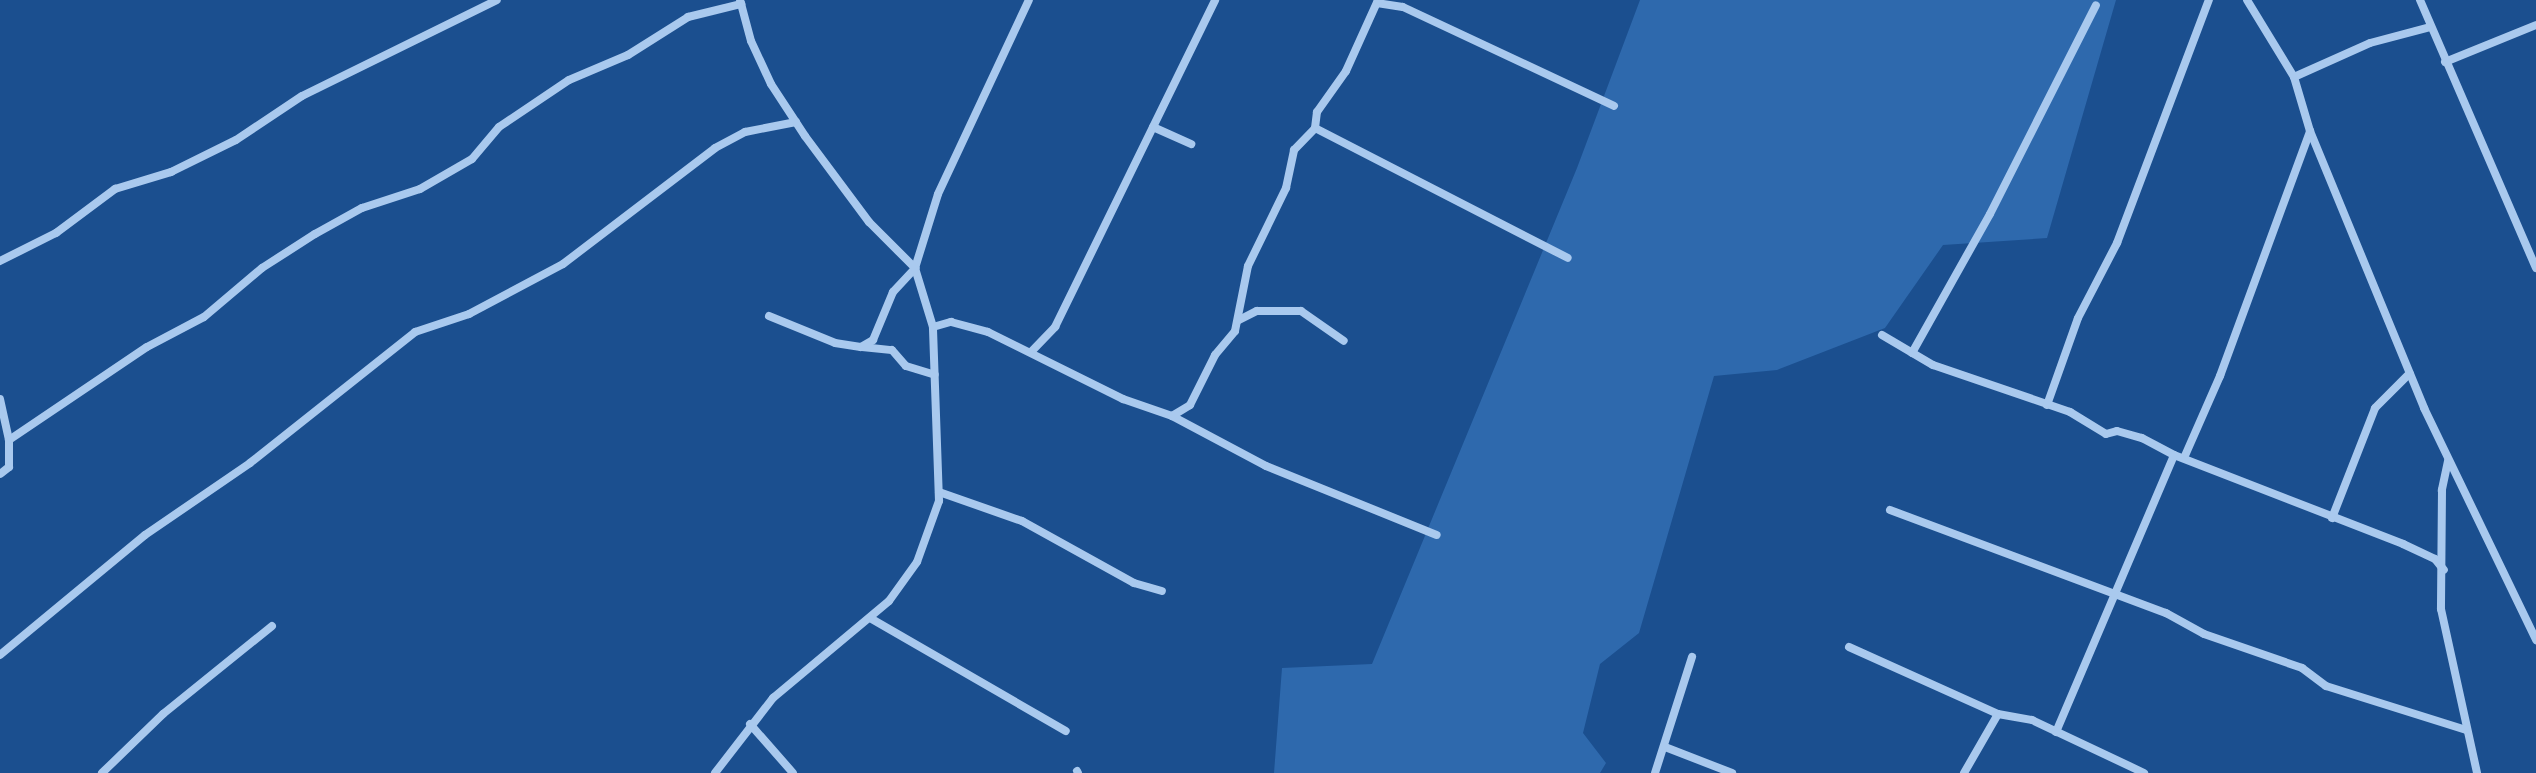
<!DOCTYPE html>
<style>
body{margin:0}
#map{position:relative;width:2536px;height:773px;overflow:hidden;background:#1b4f8f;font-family:"Varela Round",sans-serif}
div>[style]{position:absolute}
.green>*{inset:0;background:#2e69ad}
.street>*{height:8px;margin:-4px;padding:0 4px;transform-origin:4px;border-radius:4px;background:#a9c9ee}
span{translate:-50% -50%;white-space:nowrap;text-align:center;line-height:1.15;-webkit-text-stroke:8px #1b4f8f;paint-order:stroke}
</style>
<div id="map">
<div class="green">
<div style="clip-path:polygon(1640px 0,2116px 0,2047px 238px,1943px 245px,1885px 328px,1777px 370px,1714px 376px,1639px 633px,1600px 664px,1583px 733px,1606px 763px,1600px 773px,1274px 773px,1282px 668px,1372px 664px,1577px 168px)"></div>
</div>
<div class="street">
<div style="left:2420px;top:0;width:292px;rotate:66.6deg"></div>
<div style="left:1377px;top:3px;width:26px;rotate:9deg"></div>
<div style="left:1403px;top:7px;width:233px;rotate:25.1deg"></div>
<div style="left:2445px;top:62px;width:98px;rotate:-22.1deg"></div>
<div style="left:2294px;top:77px;width:83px;rotate:-24.1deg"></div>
<div style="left:2370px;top:43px;width:62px;rotate:-14.9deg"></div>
<div style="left:1153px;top:127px;width:42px;rotate:24.1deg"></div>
<div style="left:1315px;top:128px;width:284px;rotate:27.2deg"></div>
<div style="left:2310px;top:131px;width:300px;rotate:67.6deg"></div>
<div style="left:2424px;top:408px;width:258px;rotate:64.2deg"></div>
<div style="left:0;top:261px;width:63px;rotate:-26.6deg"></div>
<div style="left:56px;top:233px;width:74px;rotate:-36.7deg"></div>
<div style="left:115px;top:189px;width:59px;rotate:-16.9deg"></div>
<div style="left:171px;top:172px;width:72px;rotate:-26.2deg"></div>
<div style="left:236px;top:140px;width:79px;rotate:-33.7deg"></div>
<div style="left:302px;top:96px;width:217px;rotate:-26.2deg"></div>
<div style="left:769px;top:316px;width:71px;rotate:22.2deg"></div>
<div style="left:835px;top:343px;width:26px;rotate:9deg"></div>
<div style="left:861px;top:347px;width:14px;rotate:-30deg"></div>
<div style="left:873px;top:340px;width:52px;rotate:-67.4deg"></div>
<div style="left:893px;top:292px;width:33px;rotate:-47deg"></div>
<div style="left:915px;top:268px;width:77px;rotate:-72.7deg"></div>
<div style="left:938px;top:194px;width:214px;rotate:-64.9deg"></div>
<div style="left:1239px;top:320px;width:20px;rotate:-27deg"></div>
<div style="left:1257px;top:311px;width:44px"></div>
<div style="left:1301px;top:311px;width:52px;rotate:34.9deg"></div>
<div style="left:933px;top:327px;width:19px;rotate:-16deg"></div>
<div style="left:951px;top:322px;width:38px;rotate:15deg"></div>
<div style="left:988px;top:332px;width:151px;rotate:26.4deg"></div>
<div style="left:1123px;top:399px;width:52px;rotate:19.1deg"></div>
<div style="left:1172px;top:416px;width:106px;rotate:28deg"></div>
<div style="left:1266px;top:466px;width:184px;rotate:22deg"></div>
<div style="left:1882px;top:335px;width:59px;rotate:30.5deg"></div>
<div style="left:1933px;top:365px;width:145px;rotate:18.9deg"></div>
<div style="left:2070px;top:412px;width:42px;rotate:31.4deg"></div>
<div style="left:2106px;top:434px;width:11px;rotate:-15deg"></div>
<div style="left:2117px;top:431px;width:26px;rotate:16deg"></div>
<div style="left:2142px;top:438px;width:36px;rotate:28deg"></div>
<div style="left:862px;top:347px;width:30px;rotate:6deg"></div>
<div style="left:892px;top:350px;width:21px;rotate:49deg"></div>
<div style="left:906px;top:366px;width:30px;rotate:17deg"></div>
<div style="left:1031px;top:352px;width:35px;rotate:-46deg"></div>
<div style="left:1055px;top:327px;width:364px;rotate:-63.9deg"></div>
<div style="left:1912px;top:353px;width:159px;rotate:-60.7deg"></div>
<div style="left:1990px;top:214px;width:234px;rotate:-63.1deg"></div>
<div style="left:0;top:399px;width:42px;rotate:77.6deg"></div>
<div style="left:9px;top:440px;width:27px;rotate:90deg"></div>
<div style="left:9px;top:467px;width:11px;rotate:142deg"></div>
<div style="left:2047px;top:405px;width:92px;rotate:-70.4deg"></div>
<div style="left:2078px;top:318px;width:85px;rotate:-62.5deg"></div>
<div style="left:2117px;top:243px;width:260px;rotate:-69.3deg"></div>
<div style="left:1172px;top:416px;width:21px;rotate:-31deg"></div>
<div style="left:1190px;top:405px;width:56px;rotate:-63.4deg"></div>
<div style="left:1215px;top:355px;width:31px;rotate:-50deg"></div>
<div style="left:1235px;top:331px;width:66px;rotate:-78.7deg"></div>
<div style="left:1248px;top:266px;width:87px;rotate:-64deg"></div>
<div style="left:1286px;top:188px;width:39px;rotate:-78deg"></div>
<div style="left:1294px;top:150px;width:30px;rotate:-46deg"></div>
<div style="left:1315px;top:128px;width:16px;rotate:-83deg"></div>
<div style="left:1317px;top:112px;width:50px;rotate:-54.7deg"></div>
<div style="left:1346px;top:71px;width:78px;rotate:-65.7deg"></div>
<div style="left:9px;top:440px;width:166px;rotate:-34deg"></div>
<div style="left:147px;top:347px;width:64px;rotate:-27.8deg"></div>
<div style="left:204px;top:317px;width:76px;rotate:-40.2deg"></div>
<div style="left:262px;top:268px;width:63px;rotate:-32.7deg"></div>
<div style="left:315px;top:234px;width:54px;rotate:-29deg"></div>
<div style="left:362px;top:208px;width:61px;rotate:-18.1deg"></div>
<div style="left:420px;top:189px;width:60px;rotate:-30deg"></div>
<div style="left:472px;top:159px;width:42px;rotate:-49.8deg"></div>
<div style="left:499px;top:127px;width:84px;rotate:-33.9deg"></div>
<div style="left:569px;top:80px;width:64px;rotate:-23deg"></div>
<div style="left:628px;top:55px;width:71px;rotate:-32.3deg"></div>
<div style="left:688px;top:17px;width:55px;rotate:-13.8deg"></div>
<div style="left:2184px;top:458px;width:90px;rotate:-66.3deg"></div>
<div style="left:2220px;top:376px;width:261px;rotate:-69.8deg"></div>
<div style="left:2310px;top:131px;width:56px;rotate:-106.5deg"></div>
<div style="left:2294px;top:77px;width:90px;rotate:-121.4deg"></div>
<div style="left:2448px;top:461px;width:30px;rotate:102deg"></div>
<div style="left:2442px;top:490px;width:119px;rotate:90.5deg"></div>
<div style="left:2441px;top:609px;width:168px;rotate:77.6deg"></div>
<div style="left:939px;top:492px;width:88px;rotate:19.3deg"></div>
<div style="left:1022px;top:521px;width:128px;rotate:29deg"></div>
<div style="left:1134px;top:583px;width:29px;rotate:16deg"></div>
<div style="left:1890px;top:510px;width:295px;rotate:20.5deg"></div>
<div style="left:2166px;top:613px;width:43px;rotate:28.9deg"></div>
<div style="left:2204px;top:634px;width:104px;rotate:19.1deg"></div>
<div style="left:2302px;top:668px;width:30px;rotate:37deg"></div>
<div style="left:2326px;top:686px;width:147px;rotate:17.4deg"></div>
<div style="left:2332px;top:518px;width:118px;rotate:-68.6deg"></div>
<div style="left:2375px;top:408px;width:49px;rotate:-45deg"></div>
<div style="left:870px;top:618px;width:226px;rotate:30deg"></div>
<div style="left:1849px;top:647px;width:163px;rotate:24.2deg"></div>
<div style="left:1998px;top:714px;width:35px;rotate:10deg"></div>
<div style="left:2032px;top:720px;width:124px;rotate:25.3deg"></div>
<div style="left:0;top:655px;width:188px;rotate:-39.6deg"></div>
<div style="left:145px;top:535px;width:127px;rotate:-34.4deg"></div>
<div style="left:250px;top:463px;width:211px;rotate:-38.4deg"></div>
<div style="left:415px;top:332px;width:57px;rotate:-18.4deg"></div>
<div style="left:469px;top:314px;width:106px;rotate:-28deg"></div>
<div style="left:563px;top:264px;width:191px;rotate:-37.3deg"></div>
<div style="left:715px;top:148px;width:34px;rotate:-28deg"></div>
<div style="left:745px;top:132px;width:52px;rotate:-11.1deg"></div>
<div style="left:750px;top:724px;width:65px;rotate:48.7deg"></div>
<div style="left:2056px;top:732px;width:301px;rotate:-66.9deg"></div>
<div style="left:2174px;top:455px;width:246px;rotate:21.2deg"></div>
<div style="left:2403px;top:544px;width:35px;rotate:25deg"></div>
<div style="left:2435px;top:559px;width:14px;rotate:51deg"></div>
<div style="left:1665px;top:747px;width:72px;rotate:21.2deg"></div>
<div style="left:1077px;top:771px;width:2px;rotate:63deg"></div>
<div style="left:102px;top:773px;width:85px;rotate:-44deg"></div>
<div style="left:163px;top:714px;width:140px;rotate:-38.9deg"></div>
<div style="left:715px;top:773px;width:95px;rotate:-52.3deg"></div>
<div style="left:773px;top:698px;width:151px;rotate:-39.9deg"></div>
<div style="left:889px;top:601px;width:48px;rotate:-54.3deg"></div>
<div style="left:917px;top:562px;width:65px;rotate:-70.2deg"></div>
<div style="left:939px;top:501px;width:174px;rotate:-92deg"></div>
<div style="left:933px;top:327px;width:62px;rotate:-107deg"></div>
<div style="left:915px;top:268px;width:65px;rotate:-135deg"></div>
<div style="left:869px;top:222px;width:107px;rotate:-126.7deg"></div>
<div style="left:805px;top:136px;width:62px;rotate:-123.2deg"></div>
<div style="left:771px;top:84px;width:47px;rotate:-114.9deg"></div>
<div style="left:751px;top:41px;width:42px;rotate:-105deg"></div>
<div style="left:1655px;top:773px;width:122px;rotate:-72.3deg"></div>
<div style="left:1964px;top:773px;width:68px;rotate:-60deg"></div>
</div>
</div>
